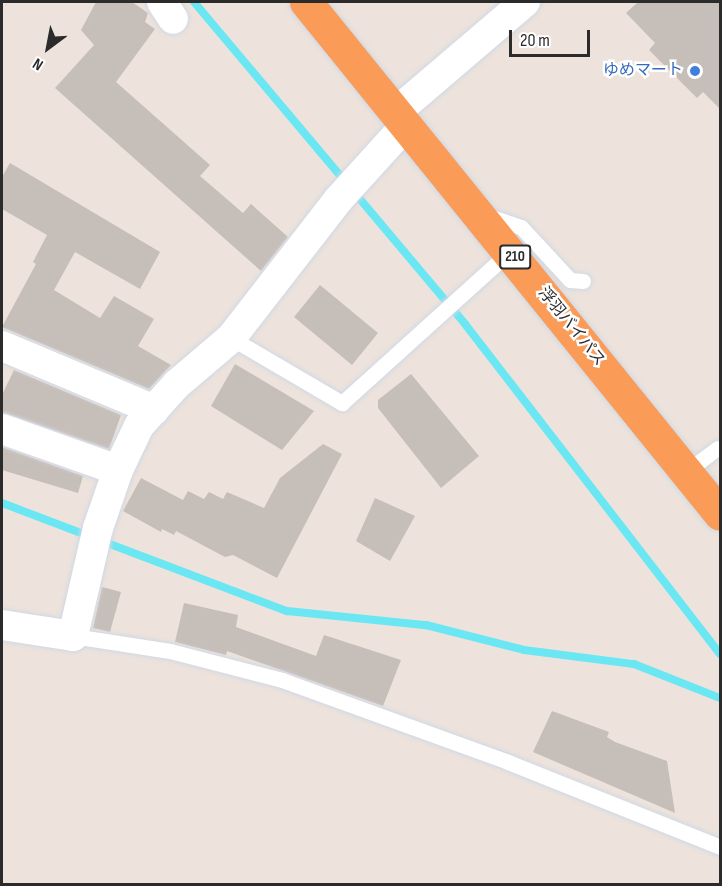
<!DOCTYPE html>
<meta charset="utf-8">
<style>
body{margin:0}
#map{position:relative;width:722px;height:886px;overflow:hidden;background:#ede3dc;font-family:"Sofia Sans Condensed","Noto Sans JP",sans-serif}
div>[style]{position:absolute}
.stream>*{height:8px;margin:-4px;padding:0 4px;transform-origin:4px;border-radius:4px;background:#6be7f3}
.building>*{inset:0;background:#c6beb8}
.roads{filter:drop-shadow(0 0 2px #d1d8e4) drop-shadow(0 0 2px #d1d8e4)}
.service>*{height:15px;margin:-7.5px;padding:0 7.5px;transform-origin:7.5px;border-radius:7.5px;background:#fff}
.minor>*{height:30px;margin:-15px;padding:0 15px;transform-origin:15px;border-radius:15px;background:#fff}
.trunk>*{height:33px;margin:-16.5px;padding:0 16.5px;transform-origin:16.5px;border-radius:16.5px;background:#fa9b58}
.dots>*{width:16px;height:16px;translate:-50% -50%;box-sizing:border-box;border:3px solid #fff;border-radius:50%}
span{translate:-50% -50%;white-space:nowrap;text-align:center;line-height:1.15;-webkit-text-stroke:5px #fff;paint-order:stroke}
.shield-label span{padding:2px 4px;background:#fff;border:2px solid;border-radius:4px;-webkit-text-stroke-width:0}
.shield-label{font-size:15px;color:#2b2b2b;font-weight:700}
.shop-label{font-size:16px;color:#366cbe}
.right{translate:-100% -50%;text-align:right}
.street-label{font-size:16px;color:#2b2b2b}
.frame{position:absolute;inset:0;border:3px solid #2b2b2b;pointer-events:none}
.north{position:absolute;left:18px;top:18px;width:60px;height:60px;-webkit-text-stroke:4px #fff;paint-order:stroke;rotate:212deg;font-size:16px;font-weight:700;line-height:24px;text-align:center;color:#2b2b2b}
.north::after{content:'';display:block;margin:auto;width:21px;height:27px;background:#2b2b2b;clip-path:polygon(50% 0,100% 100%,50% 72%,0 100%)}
.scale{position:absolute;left:509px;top:30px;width:81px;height:27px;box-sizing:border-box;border:3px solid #2b2b2b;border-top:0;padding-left:8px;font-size:18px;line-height:21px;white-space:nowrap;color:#2b2b2b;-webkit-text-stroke:4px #fff;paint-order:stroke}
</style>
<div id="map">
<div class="stream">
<div style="left:194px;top:2px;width:421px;rotate:49.9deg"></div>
<div style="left:465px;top:324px;width:417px;rotate:52.3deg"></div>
<div style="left:2px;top:503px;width:305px;rotate:20.8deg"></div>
<div style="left:287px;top:611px;width:140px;rotate:5.8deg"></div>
<div style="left:426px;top:625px;width:101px;rotate:14.3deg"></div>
<div style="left:524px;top:650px;width:111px;rotate:7.3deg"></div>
<div style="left:634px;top:664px;width:92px;rotate:21.6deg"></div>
</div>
<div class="building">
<div style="clip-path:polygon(96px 2px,132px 2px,148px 13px,145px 22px,155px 29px,116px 82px,210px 165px,200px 176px,243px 213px,251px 204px,288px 237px,261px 271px,55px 88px,94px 45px,81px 30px)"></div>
<div style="clip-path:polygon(638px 2px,720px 2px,720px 109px,703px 92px,697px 98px,649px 50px,655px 43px,626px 13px)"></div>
<div style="clip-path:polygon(10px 163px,160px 252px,140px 289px,75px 252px,54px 290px,100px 318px,114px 296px,154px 319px,138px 346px,171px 365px,149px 389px,2px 327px,36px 264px,33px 262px,47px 235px,2px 209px,2px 177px)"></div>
<div style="clip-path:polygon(320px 285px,378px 333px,352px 365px,294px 317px)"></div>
<div style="clip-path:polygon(235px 364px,314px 411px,282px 450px,211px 406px)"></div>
<div style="clip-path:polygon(14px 370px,121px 415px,109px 449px,2px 412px,2px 395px)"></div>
<div style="clip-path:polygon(411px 374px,479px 456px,441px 488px,378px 408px,378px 400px)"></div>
<div style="clip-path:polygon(323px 444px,342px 454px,277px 578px,233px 555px,225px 557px,176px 531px,174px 535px,162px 529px,161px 532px,123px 511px,141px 478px,183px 500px,188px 491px,204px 499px,209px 492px,223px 499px,227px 492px,264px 508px,280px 478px)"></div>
<div style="clip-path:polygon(2px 447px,83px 476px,78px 493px,2px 470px)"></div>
<div style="clip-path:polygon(375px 498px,415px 516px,390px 561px,356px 541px)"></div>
<div style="clip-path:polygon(102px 587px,121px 592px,110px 632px,93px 628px)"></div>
<div style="clip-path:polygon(184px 603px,238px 615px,236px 627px,316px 656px,324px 635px,401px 660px,383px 706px,227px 651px,226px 655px,175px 642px)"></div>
<div style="clip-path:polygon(552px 711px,609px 732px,607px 737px,615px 742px,667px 761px,675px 813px,533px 752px)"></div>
</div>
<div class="roads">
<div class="service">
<div style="left:486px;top:215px;width:37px;rotate:19deg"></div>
<div style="left:521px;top:227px;width:72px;rotate:47.2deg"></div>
<div style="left:570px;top:280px;width:13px;rotate:4deg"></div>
<div style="left:231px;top:338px;width:129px;rotate:30.4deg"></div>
<div style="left:342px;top:403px;width:227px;rotate:-42.1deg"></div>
<div style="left:687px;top:471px;width:38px;rotate:-37deg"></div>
<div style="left:73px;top:636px;width:98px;rotate:8.8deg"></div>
<div style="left:170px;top:651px;width:116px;rotate:14.5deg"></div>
<div style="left:282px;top:680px;width:240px;rotate:19.9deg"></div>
<div style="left:508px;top:762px;width:228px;rotate:21.8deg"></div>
</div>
<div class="minor">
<div style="left:162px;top:2px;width:20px;rotate:57deg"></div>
<div style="left:395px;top:113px;width:171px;rotate:-40.5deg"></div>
<div style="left:2px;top:346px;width:165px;rotate:22.8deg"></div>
<div style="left:2px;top:429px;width:123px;rotate:19.5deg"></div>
<div style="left:2px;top:625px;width:72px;rotate:8.8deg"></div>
<div style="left:73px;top:636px;width:111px;rotate:-77deg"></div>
<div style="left:98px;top:528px;width:61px;rotate:-71deg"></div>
<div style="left:118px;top:470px;width:49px;rotate:-64.5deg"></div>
<div style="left:139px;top:426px;width:57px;rotate:-47.9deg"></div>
<div style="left:177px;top:384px;width:71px;rotate:-40.4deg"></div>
<div style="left:231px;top:338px;width:175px;rotate:-52.2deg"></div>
<div style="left:338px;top:200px;width:101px;rotate:-47.8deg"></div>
</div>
<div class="trunk">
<div style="left:306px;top:2px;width:658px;rotate:51.04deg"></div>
</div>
</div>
<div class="dots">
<div style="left:695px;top:71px;background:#3f7fe0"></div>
</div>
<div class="shield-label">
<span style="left:515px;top:257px">210</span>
</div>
<div class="shop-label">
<span class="right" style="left:683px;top:71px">ゆめマート</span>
</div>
<div class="street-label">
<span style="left:571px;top:327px;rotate:51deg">浮羽バイパス</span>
</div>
<div class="frame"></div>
<div class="north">N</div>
<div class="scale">20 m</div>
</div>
